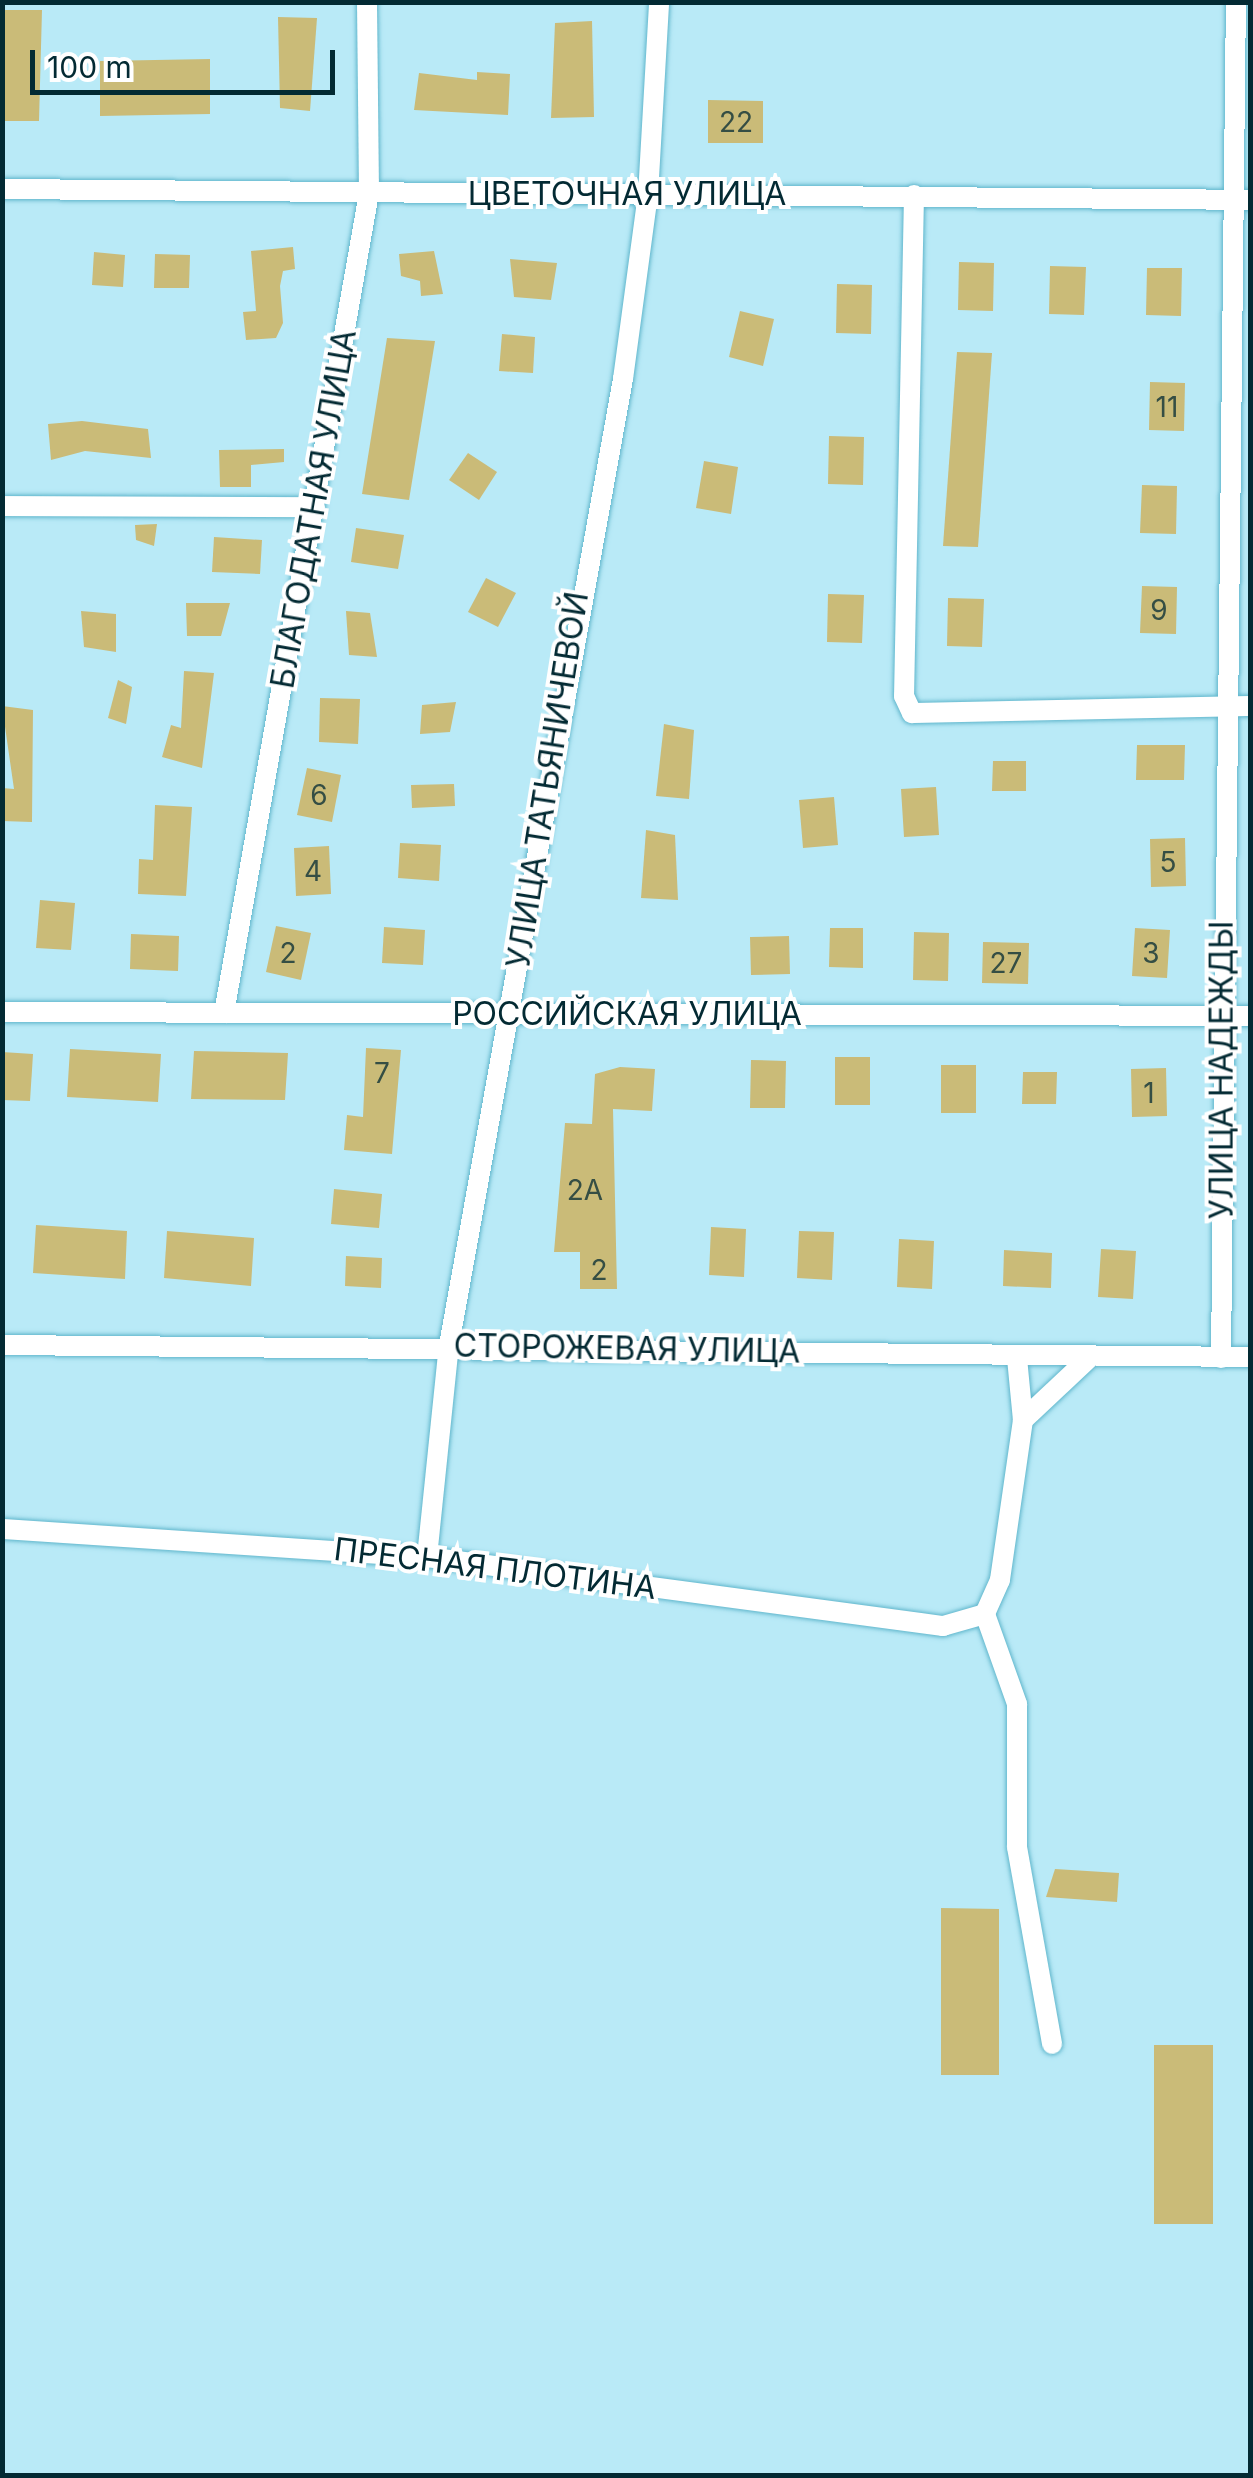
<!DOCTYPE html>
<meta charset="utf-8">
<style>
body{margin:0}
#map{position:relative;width:1253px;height:2478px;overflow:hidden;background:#b9eaf7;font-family:Inter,sans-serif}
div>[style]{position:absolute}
.building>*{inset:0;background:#cabb78}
.roads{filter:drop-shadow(0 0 2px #60b6cc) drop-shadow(0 0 2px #60b6cc)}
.minor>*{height:20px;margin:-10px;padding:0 10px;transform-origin:10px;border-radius:10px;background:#fff}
span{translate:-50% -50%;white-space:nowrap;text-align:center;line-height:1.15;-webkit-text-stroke:8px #fff;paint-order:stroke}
.number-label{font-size:28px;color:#354e44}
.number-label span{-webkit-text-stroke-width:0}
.street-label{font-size:32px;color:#032a33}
.frame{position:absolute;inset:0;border:5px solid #032a33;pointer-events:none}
.scale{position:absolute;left:30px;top:50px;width:305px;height:45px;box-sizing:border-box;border:5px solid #032a33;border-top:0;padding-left:12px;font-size:30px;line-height:35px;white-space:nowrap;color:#032a33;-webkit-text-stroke:8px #fff;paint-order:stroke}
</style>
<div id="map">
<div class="building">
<div style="clip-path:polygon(2px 10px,42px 10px,39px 121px,2px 121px)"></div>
<div style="clip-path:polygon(278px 17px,317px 18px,310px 111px,280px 108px)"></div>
<div style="clip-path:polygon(592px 21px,594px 117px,551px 118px,555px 23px)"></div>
<div style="clip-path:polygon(210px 59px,210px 114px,100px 116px,100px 61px)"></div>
<div style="clip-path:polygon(477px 72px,510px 74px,508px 115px,414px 110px,419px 73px,477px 80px)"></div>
<div style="clip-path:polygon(708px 100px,763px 101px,763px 143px,708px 143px)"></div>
<div style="clip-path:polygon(293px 247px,295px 269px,283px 271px,280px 286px,283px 323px,276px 338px,246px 340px,243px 312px,256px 311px,251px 251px)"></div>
<div style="clip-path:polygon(434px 251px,443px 294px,421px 296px,420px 281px,401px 276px,399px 254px)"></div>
<div style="clip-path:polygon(94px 252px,125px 255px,123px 287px,92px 285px)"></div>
<div style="clip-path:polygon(155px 254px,190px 255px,189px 288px,154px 288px)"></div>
<div style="clip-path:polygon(510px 259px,557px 263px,551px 300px,514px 297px)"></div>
<div style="clip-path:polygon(959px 262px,994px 263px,993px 311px,958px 310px)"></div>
<div style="clip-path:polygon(1050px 266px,1086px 267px,1084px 315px,1049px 314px)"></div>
<div style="clip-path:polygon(1147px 268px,1182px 268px,1181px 316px,1146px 315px)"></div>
<div style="clip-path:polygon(837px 284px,872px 285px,871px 334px,836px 333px)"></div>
<div style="clip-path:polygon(740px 311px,774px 319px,763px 366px,729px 357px)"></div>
<div style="clip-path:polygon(502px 334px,535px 337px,533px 373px,499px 371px)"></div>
<div style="clip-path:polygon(387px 338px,435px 341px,409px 500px,362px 494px)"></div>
<div style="clip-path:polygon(957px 352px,992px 353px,978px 547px,943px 546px)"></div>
<div style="clip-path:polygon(1150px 382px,1185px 383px,1184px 431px,1149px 430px)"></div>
<div style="clip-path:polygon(82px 421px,148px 429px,151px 458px,85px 451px,51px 460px,48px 424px)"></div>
<div style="clip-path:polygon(829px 436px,864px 437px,863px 485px,828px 484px)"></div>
<div style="clip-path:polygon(284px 449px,284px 462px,251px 465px,251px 487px,220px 487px,219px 450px)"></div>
<div style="clip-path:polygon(468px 453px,497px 472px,479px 500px,449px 480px)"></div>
<div style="clip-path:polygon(704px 461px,738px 467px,731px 514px,696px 508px)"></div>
<div style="clip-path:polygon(1142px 485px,1177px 486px,1176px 534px,1140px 533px)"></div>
<div style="clip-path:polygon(157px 524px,154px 546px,136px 540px,135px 525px)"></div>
<div style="clip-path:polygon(356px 528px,404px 535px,398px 569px,351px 562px)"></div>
<div style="clip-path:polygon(214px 537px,262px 540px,260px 574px,212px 572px)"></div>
<div style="clip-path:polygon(486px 578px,516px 593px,498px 627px,468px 612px)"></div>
<div style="clip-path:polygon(1142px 586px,1177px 587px,1176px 634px,1140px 633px)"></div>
<div style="clip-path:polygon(828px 594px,864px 595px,862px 643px,827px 642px)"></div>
<div style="clip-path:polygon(948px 598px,984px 599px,982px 647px,947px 646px)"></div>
<div style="clip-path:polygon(186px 603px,230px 603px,221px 636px,187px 636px)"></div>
<div style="clip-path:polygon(81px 611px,116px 614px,116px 652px,84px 647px)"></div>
<div style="clip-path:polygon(346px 611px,370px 613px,377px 657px,349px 655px)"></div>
<div style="clip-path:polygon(184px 671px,214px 673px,202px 768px,162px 757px,171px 725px,181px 728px)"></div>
<div style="clip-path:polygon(118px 680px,132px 687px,126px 724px,108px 718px)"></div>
<div style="clip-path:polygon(320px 698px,360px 699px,358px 744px,319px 742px)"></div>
<div style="clip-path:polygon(456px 702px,450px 732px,420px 734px,422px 705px)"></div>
<div style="clip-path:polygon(2px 706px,33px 710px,32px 822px,2px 821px,2px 788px,14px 789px)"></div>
<div style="clip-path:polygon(664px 724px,694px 730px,689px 799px,656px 796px)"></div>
<div style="clip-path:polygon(1137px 745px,1185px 745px,1184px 780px,1136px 780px)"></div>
<div style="clip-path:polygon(993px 761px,1026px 761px,1026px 791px,992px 791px)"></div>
<div style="clip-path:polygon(307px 768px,341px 775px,332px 822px,297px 815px)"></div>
<div style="clip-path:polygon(454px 784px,455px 806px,412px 808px,411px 785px)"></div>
<div style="clip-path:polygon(936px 787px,939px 835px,904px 837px,901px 789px)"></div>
<div style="clip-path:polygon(834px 797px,838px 845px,803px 848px,799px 800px)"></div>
<div style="clip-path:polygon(155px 805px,192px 807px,186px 896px,138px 894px,139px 859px,153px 860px)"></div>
<div style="clip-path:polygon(646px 830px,675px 835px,678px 900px,641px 898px)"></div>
<div style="clip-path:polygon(1185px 838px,1186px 886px,1151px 887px,1150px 839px)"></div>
<div style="clip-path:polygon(400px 843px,441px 845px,439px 881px,398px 878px)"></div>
<div style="clip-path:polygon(329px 846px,331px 894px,296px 896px,294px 848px)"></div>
<div style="clip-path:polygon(40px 900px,75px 903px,71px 950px,36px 948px)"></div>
<div style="clip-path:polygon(276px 926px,311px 933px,301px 980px,266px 972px)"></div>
<div style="clip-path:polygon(384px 927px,425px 930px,423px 965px,382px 963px)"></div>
<div style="clip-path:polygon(830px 928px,863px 928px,863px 968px,829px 967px)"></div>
<div style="clip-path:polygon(1135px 928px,1170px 930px,1167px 978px,1132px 976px)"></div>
<div style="clip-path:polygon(914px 932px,949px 933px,948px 981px,913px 980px)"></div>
<div style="clip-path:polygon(131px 934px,179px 936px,178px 971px,130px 969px)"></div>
<div style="clip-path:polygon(789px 936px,790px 974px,751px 975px,750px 937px)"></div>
<div style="clip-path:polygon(983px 942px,1029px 943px,1028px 984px,982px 983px)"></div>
<div style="clip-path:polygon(366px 1048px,401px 1050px,392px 1154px,344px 1150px,347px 1115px,363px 1117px)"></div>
<div style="clip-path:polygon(70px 1049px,161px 1054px,158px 1102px,67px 1097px)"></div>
<div style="clip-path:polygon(194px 1051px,288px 1053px,285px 1100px,191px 1099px)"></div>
<div style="clip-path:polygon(2px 1052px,33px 1054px,30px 1101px,2px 1100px)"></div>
<div style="clip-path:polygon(835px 1057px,870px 1057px,870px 1105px,835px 1105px)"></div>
<div style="clip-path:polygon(751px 1060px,786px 1061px,785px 1108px,750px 1108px)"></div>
<div style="clip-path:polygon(941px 1065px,976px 1065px,976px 1113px,941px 1113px)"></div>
<div style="clip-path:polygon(620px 1067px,655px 1069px,652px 1111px,613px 1109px,617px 1289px,580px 1289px,580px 1252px,554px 1252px,565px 1123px,592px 1124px,595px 1074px)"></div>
<div style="clip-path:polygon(1166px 1068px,1167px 1116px,1132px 1117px,1131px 1069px)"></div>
<div style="clip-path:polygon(1023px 1072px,1057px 1072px,1056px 1104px,1022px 1104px)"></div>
<div style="clip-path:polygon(334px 1189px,382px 1194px,379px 1228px,331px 1224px)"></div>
<div style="clip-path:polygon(36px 1225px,127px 1231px,125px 1279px,33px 1273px)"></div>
<div style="clip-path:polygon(711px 1227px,746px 1229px,744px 1277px,709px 1275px)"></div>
<div style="clip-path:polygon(167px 1231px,254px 1238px,251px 1286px,164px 1278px)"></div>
<div style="clip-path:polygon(799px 1231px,834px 1232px,832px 1280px,797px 1278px)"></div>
<div style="clip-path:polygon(899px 1239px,934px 1241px,932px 1289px,897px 1287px)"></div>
<div style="clip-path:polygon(1101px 1249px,1136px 1251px,1133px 1299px,1098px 1297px)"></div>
<div style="clip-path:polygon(1004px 1250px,1052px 1253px,1051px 1288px,1003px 1286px)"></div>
<div style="clip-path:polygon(346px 1256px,382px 1258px,381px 1288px,345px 1286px)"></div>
<div style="clip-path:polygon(1055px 1869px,1119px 1873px,1117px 1902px,1046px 1897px)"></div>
<div style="clip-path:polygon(941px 1908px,999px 1909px,999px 2075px,941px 2075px)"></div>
<div style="clip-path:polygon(1154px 2045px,1213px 2045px,1213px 2224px,1154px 2224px)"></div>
</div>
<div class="roads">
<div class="minor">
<div style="left:2px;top:189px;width:1248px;rotate:0.5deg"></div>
<div style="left:914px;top:195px;width:501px;rotate:91.14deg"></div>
<div style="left:904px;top:696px;width:19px;rotate:65deg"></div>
<div style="left:912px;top:713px;width:338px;rotate:-1.2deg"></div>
<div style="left:2px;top:506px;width:313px;rotate:0.2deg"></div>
<div style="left:2px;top:1012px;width:1248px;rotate:0.18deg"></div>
<div style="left:224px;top:1013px;width:833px;rotate:-79.97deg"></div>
<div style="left:369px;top:193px;width:191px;rotate:-90.6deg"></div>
<div style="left:2px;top:1345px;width:1248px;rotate:0.55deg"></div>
<div style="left:1017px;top:1358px;width:62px;rotate:84.5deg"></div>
<div style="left:1023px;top:1420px;width:162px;rotate:98.2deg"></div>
<div style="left:1000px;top:1580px;width:37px;rotate:114deg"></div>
<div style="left:985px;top:1614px;width:96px;rotate:70.4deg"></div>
<div style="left:1017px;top:1704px;width:143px;rotate:90deg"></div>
<div style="left:1017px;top:1847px;width:200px;rotate:79.9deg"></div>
<div style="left:1221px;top:1358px;width:1356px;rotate:-89.37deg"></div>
<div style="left:1023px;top:1420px;width:91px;rotate:-43.2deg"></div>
<div style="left:2px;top:1529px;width:426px;rotate:3.8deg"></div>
<div style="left:427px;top:1557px;width:521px;rotate:7.62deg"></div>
<div style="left:943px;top:1626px;width:44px;rotate:-15.9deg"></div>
<div style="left:427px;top:1557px;width:213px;rotate:-84.1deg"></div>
<div style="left:449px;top:1345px;width:982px;rotate:-79.79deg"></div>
<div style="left:623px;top:379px;width:186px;rotate:-82.3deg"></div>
<div style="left:648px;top:195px;width:193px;rotate:-86.7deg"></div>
</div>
</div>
<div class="number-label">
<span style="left:736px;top:122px">22</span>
<span style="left:1167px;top:407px">11</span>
<span style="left:1159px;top:610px">9</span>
<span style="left:319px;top:795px">6</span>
<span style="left:1168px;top:862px">5</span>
<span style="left:313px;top:871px">4</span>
<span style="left:288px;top:953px">2</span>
<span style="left:1151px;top:953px">3</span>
<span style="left:1006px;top:963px">27</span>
<span style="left:382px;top:1073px">7</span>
<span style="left:1149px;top:1093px">1</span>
<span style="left:585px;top:1190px">2А</span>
<span style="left:599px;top:1270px">2</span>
</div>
<div class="street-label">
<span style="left:627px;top:194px">ЦВЕТОЧНАЯ УЛИЦА</span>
<span style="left:314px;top:509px;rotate:-80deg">БЛАГОДАТНАЯ УЛИЦА</span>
<span style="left:548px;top:780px;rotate:-81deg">УЛИЦА ТАТЬЯНИЧЕВОЙ</span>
<span style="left:627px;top:1014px">РОССИЙСКАЯ УЛИЦА</span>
<span style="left:1222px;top:1070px;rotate:-90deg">УЛИЦА НАДЕЖДЫ</span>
<span style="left:627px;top:1349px;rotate:1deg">СТОРОЖЕВАЯ УЛИЦА</span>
<span style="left:495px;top:1569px;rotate:7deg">ПРЕСНАЯ ПЛОТИНА</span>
</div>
<div class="frame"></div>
<div class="scale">100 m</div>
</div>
